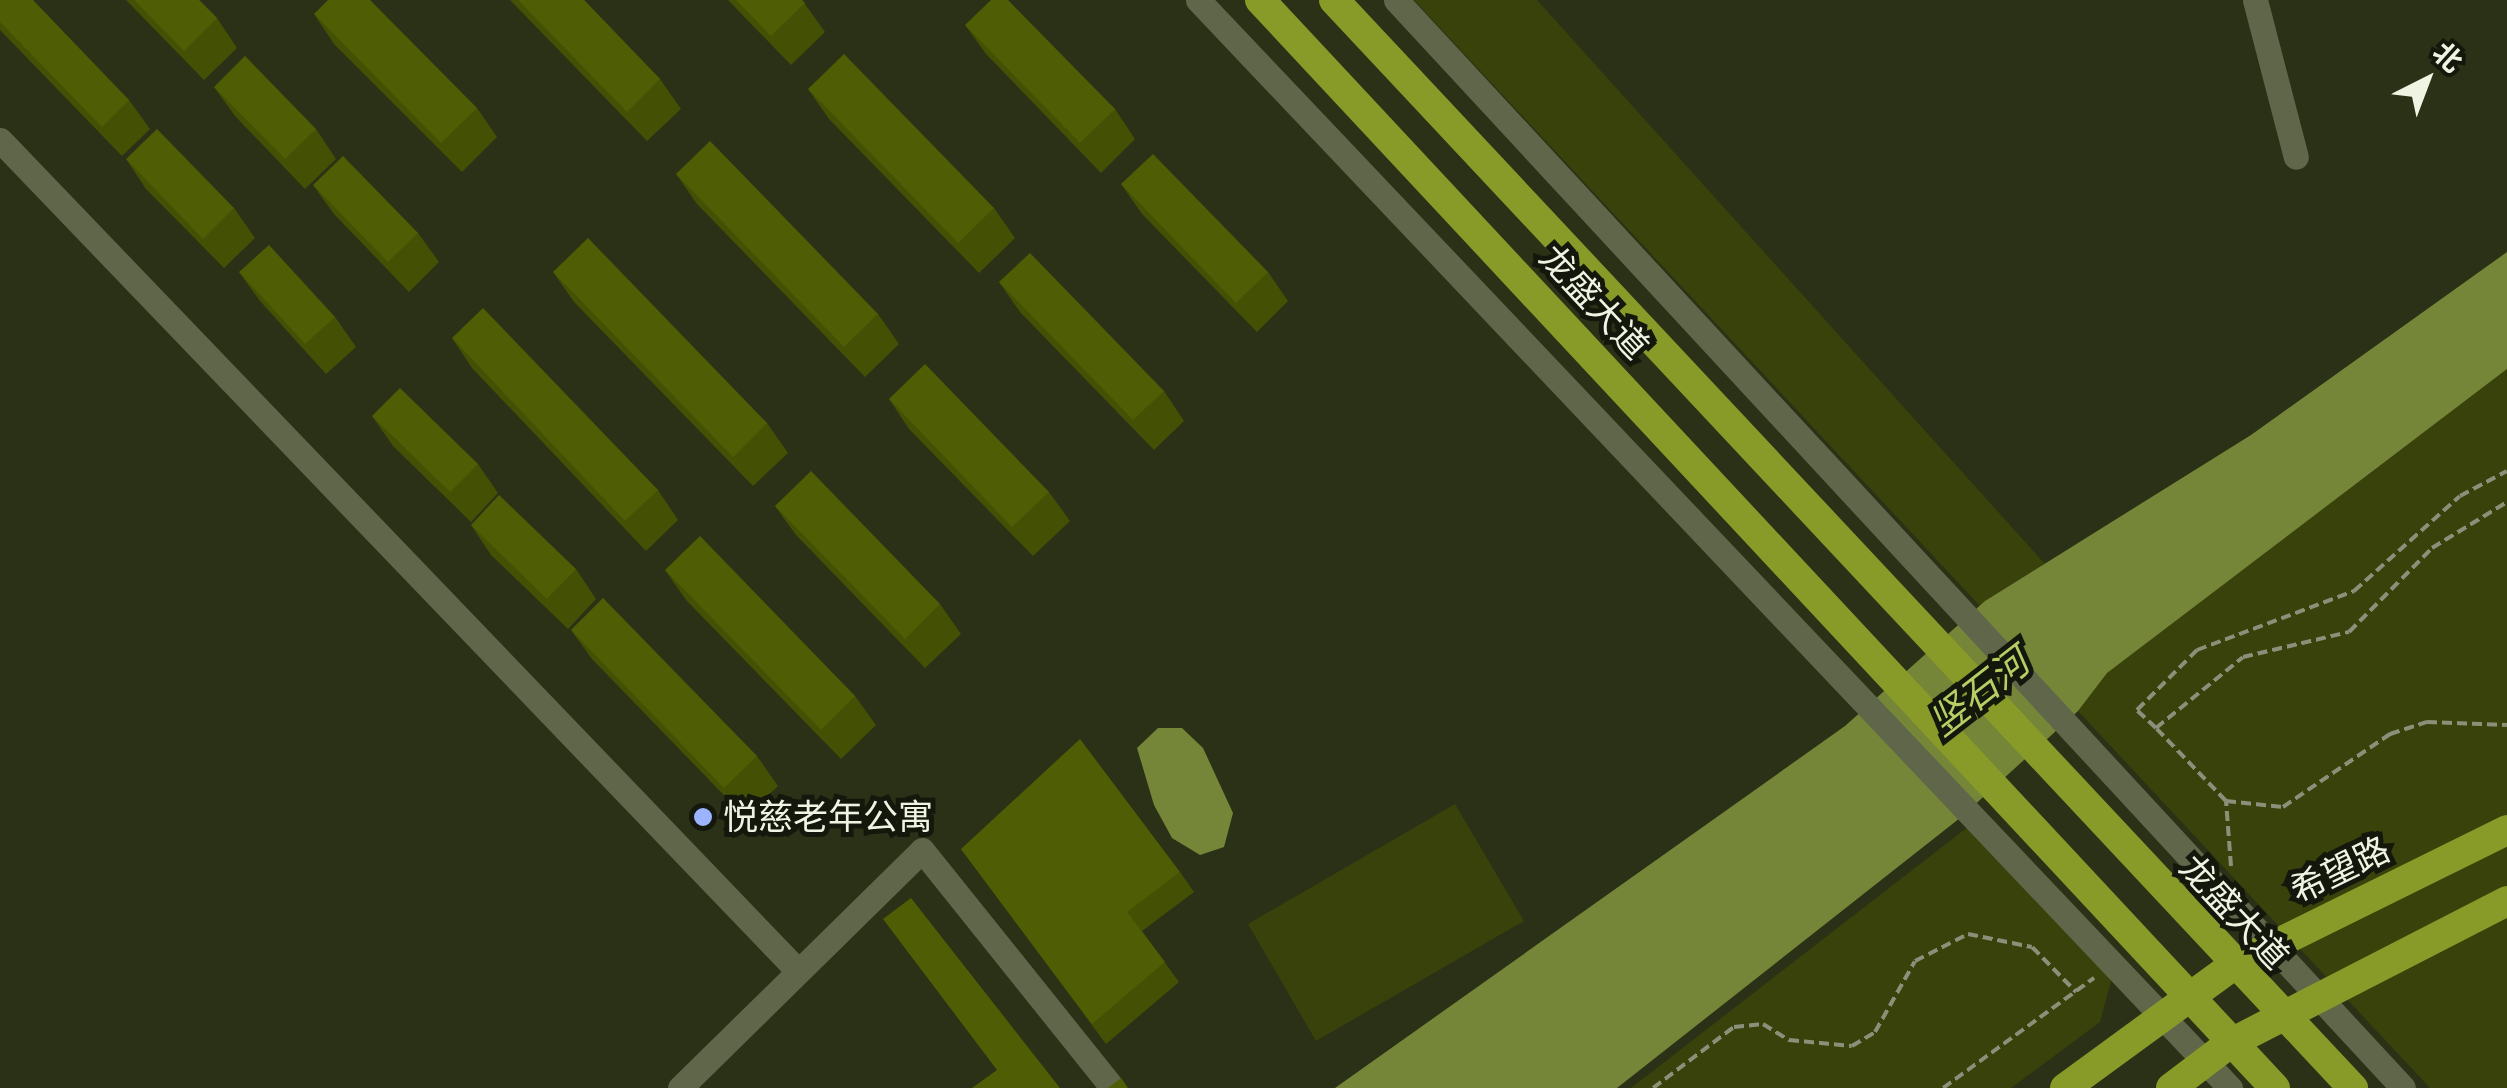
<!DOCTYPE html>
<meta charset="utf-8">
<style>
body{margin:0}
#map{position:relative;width:2507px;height:1088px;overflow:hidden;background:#2b3116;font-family:Jost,"Noto Sans SC",sans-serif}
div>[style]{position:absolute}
.green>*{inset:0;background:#38420a}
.water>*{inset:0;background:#758638}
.path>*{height:4px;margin-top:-2px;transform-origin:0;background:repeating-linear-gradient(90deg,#8a9079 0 10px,transparent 0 15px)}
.minor>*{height:25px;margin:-12.5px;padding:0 12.5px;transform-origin:12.5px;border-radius:12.5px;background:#5f664a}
.major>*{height:30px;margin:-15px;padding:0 15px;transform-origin:15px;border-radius:15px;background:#889b28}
.wall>*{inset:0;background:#445004}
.building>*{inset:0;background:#4f5d05}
.dots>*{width:28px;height:28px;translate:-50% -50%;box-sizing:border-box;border:5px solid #14170c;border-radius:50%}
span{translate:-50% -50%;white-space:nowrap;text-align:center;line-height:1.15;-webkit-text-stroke:10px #14170c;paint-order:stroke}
.street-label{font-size:35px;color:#eef3e2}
.poi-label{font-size:35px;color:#eef3e2}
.left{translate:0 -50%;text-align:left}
.water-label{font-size:38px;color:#b7ce64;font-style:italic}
.north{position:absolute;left:2377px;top:30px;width:100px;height:100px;-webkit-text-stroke:8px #14170c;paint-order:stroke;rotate:42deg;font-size:28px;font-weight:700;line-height:40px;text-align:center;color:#eef3e2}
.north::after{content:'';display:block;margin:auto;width:35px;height:45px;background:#eef3e2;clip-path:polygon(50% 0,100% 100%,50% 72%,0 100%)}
</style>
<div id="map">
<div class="green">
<div style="clip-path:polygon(1414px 0,1537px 0,2045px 564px,1980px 606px)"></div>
<div style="clip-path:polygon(2507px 369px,2507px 1088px,2430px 1088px,2078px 711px,2106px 673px)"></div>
<div style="clip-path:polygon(1455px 804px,1524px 921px,1316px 1041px,1248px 924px)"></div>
<div style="clip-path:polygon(1973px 823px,2113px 974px,2100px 1022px,2011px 1088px,1631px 1088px)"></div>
</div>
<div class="water">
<div style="clip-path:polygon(2507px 252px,2507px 369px,2107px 673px,2078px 711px,1960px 818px,1617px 1088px,1335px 1088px,1845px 726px,1985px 601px,2251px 435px)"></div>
<div style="clip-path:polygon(1158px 728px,1182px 728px,1203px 748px,1233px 813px,1224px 847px,1200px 855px,1172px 838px,1154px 805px,1137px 748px)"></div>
</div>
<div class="path">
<div style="left:2156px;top:728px;width:26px;rotate:-137deg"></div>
<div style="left:2137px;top:710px;width:85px;rotate:-45deg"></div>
<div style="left:2197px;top:650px;width:168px;rotate:-20.6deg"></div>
<div style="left:2354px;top:591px;width:142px;rotate:-41.9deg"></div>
<div style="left:2460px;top:496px;width:53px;rotate:-28deg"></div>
<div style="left:2226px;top:801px;width:57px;rotate:6deg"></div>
<div style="left:2283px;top:807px;width:130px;rotate:-34.3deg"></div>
<div style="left:2390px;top:734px;width:39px;rotate:-18deg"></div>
<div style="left:2427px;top:722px;width:80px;rotate:2.1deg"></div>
<div style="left:2231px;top:866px;width:65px;rotate:-94.4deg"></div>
<div style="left:2226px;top:801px;width:101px;rotate:-133.8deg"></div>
<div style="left:2156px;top:728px;width:112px;rotate:-39.2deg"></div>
<div style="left:2243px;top:657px;width:109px;rotate:-13.3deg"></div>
<div style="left:2349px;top:632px;width:118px;rotate:-45.3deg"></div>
<div style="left:2432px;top:548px;width:88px;rotate:-31.5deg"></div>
<div style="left:1653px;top:1088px;width:101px;rotate:-37deg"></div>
<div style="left:1734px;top:1027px;width:29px;rotate:-6deg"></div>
<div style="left:1763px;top:1024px;width:31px;rotate:32deg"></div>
<div style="left:1789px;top:1040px;width:63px;rotate:5.4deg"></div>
<div style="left:1852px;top:1046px;width:27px;rotate:-31deg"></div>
<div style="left:1875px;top:1032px;width:81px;rotate:-60.6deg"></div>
<div style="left:1915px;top:961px;width:59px;rotate:-27deg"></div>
<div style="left:1968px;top:934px;width:65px;rotate:11.5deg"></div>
<div style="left:2032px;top:947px;width:63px;rotate:45.6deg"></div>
<div style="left:1943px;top:1088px;width:187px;rotate:-36.1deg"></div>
</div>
<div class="minor">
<div style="left:1198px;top:0;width:1500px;rotate:46.51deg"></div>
<div style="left:1396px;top:0;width:1482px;rotate:47.21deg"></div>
<div style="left:2255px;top:0;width:162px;rotate:75.4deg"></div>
<div style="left:0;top:140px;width:1151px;rotate:46.16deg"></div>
<div style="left:680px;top:1088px;width:339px;rotate:-44.5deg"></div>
<div style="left:922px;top:850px;width:305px;rotate:51.3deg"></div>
</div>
<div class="major">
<div style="left:1260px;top:0;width:1488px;rotate:46.99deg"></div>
<div style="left:1334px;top:0;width:1491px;rotate:46.88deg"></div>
<div style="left:2065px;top:1088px;width:207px;rotate:-36.1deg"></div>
<div style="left:2232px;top:966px;width:307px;rotate:-26.3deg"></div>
<div style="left:2171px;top:1088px;width:73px;rotate:-37.2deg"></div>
<div style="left:2229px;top:1044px;width:313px;rotate:-27.2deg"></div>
</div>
<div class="wall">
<div style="clip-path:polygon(0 0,129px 100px,150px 129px,122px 156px,0 30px)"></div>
<div style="clip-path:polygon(126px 0,199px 0,217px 18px,237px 48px,204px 80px)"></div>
<div style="clip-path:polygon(510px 0,584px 0,660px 79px,681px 109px,647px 141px)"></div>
<div style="clip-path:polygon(728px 0,802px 0,825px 32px,791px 65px)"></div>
<div style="clip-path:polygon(314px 14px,477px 108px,497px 137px,462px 172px,334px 44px)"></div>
<div style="clip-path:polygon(965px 25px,1115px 109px,1135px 139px,1101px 173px,986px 54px)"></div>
<div style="clip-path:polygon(214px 87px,316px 129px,336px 159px,305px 189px,235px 116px)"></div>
<div style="clip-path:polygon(808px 89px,994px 208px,1015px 238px,979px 273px,829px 119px)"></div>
<div style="clip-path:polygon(126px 159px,234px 208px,255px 238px,224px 268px,146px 189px)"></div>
<div style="clip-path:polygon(676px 174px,878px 314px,899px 344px,865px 377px,697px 204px)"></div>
<div style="clip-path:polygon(1121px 184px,1268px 272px,1288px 301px,1257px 332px,1142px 214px)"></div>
<div style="clip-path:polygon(313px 185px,418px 233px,439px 262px,409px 292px,334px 214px)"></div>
<div style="clip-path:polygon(239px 272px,335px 317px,356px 347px,326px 374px,260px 301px)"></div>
<div style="clip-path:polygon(553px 272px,767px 423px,788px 453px,753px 486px,574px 302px)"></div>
<div style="clip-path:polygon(999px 282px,1164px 391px,1184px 421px,1154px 450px,1020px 312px)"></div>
<div style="clip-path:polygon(452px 338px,658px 490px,678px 520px,646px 551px,472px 368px)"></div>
<div style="clip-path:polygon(889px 399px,1049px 492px,1070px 521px,1033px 556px,909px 429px)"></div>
<div style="clip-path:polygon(372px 416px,478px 464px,498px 493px,471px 522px,393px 446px)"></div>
<div style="clip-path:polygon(775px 506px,940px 604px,961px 634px,925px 668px,796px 535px)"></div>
<div style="clip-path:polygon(471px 525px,576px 569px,596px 599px,568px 629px,491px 555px)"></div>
<div style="clip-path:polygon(665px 570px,855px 696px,876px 725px,841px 759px,686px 600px)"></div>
<div style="clip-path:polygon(571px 630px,757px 756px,778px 786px,745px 817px,592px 659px)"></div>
<div style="clip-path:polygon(961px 849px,1180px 872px,1194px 892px,1142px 931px,1179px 982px,1106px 1044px)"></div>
</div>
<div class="building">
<div style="clip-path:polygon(0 0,33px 0,129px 100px,102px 127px,0 22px)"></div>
<div style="clip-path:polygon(134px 0,199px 0,217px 18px,184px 51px)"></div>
<div style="clip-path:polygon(328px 0,370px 0,477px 108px,441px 143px,314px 14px)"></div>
<div style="clip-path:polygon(518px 0,584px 0,660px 79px,627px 112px)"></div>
<div style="clip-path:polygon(736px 0,802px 0,805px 3px,771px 36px)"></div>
<div style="clip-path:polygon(991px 0,1008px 0,1115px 109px,1080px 143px,965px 25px)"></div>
<div style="clip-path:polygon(844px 54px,994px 208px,958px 243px,808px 89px)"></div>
<div style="clip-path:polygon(245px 56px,316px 129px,285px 159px,214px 87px)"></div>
<div style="clip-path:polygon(157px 129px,234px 208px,203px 239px,126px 159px)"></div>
<div style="clip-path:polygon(710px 141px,878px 314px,844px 347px,676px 174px)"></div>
<div style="clip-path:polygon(1153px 154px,1268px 272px,1236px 303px,1121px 184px)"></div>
<div style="clip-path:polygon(343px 156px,418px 233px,388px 262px,313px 185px)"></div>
<div style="clip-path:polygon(588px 238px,767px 423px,733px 457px,553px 272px)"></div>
<div style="clip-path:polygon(269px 245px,335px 317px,305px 344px,239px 272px)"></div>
<div style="clip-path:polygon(1030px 253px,1164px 391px,1133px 420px,999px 282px)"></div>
<div style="clip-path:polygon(483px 308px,658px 490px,625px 521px,452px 338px)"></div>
<div style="clip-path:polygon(925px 364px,1049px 492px,1012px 527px,889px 399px)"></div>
<div style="clip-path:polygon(400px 388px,478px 464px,450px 492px,372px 416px)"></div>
<div style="clip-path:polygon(811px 471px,940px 604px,905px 639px,775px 506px)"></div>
<div style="clip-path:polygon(499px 495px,576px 569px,547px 599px,471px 525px)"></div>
<div style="clip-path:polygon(700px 536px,855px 696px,821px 730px,665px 570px)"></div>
<div style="clip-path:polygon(603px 598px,757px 756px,724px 788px,571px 630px)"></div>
<div style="clip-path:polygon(1080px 739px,1180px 872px,1127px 912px,1165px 962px,1092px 1024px,961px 849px)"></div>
<div style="clip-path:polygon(911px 898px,1060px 1088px,972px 1088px,997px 1070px,883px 919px)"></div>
<div style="clip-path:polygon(1121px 1078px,1128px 1088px,1108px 1088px)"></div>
</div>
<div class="dots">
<div style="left:703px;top:817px;background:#9cb4fd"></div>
</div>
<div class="street-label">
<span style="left:1594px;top:302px;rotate:47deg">龙盛大道</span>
<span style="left:2340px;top:870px;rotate:-26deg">希望路</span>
<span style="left:2234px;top:912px;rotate:47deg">龙盛大道</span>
</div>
<div class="poi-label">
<span class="left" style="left:723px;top:817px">悦慈老年公寓</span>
</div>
<div class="water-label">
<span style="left:1979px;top:692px;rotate:-38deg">竖石河</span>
</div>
<div class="north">北</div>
</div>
